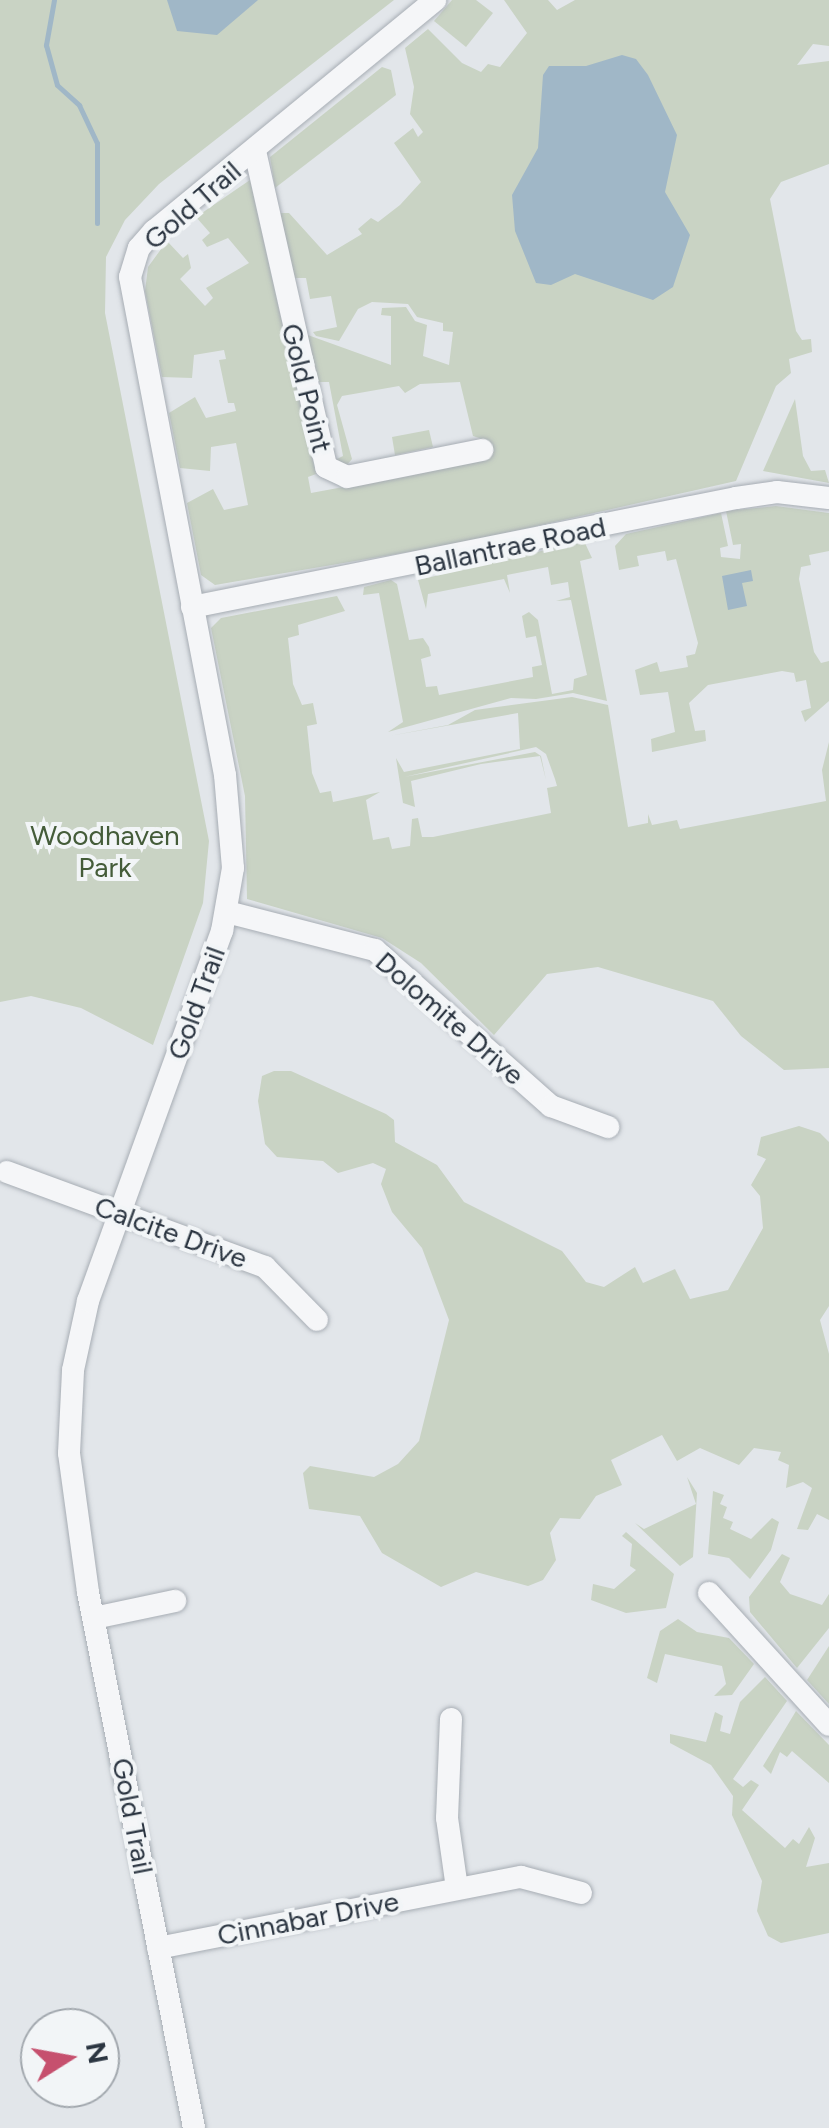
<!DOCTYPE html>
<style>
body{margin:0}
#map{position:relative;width:829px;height:2128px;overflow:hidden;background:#e2e6ea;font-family:Figtree,sans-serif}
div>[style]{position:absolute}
.green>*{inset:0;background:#c9d3c4}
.water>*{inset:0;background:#a0b7c7}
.stream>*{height:5px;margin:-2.5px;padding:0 2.5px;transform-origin:2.5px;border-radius:2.5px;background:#a0b7c7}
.roads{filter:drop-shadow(0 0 2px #a7adb4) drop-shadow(0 0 2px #a7adb4)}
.minor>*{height:22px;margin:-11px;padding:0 11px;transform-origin:11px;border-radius:11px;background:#f5f6f8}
span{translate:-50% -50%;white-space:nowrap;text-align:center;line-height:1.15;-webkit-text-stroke:8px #f2f5f7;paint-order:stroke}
.street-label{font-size:28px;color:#2b3541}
.park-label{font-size:28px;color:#445c39}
.north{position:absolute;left:20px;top:2008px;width:100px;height:100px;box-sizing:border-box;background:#f2f5f7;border:2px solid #a2a8ae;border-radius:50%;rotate:79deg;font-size:28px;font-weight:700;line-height:40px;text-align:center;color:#2b3541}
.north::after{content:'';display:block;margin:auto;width:35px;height:45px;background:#c6506e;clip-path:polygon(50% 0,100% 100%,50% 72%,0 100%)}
</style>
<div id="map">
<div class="green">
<div style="clip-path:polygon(0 0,394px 0,159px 184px,125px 220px,106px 257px,105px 313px,209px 841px,203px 903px,153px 1045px,81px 1008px,31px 996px,0 1002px)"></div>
<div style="clip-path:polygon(452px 0,476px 0,493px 13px,466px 47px,434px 21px)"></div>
<div style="clip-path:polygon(504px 0,548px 0,557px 10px,575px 0,829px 0,829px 46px,813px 44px,797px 65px,829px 61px,829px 164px,781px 182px,770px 199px,796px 331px,802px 340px,811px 339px,812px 352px,789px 359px,791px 373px,776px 386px,736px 481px,461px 543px,215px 585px,201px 575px,187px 503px,213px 489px,224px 510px,248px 505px,236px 443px,211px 447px,210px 471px,180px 468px,169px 413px,195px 397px,206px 418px,236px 411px,234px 403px,228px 403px,219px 360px,226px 359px,224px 350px,194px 355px,192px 378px,162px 377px,145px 291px,148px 267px,167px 241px,183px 258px,188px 254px,191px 268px,180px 279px,205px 306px,213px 298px,206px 288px,249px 263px,228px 238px,207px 247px,202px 240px,210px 233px,196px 217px,250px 180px,316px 474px,308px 477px,311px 493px,381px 480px,482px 439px,473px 436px,460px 382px,420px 384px,405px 393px,399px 386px,342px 396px,337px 405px,352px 459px,346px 466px,335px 460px,343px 456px,329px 382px,317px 382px,305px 334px,391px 365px,391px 316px,381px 315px,382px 308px,406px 307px,415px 321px,427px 325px,423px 356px,449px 365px,453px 332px,443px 331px,443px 323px,417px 317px,408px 304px,372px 302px,358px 309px,339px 341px,316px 336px,313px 332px,337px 327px,331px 296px,310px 299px,306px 278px,295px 278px,280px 213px,289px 213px,327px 255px,362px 234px,358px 229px,371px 218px,378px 222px,400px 205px,421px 182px,394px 143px,413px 128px,418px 137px,423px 132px,410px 114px,414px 87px,405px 48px,428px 29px,462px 63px,481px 72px,488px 64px,500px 67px,527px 33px)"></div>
<div style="clip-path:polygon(382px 67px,391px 70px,396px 95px,275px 188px,270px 157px)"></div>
<div style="clip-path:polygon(795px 399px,803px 456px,811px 471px,825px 470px,829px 483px,763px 471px)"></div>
<div style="clip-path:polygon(429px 430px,433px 447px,395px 455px,392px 437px)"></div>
<div style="clip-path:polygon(776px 506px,829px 513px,829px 551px,809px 555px,811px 565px,801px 567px,799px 579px,814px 652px,821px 663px,829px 661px,829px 701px,805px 722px,801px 711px,811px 708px,806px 680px,796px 682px,794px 673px,782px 671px,708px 685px,689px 703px,695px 731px,705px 730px,706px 741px,652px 752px,651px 739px,675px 732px,668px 692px,640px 695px,635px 670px,657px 662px,660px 672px,688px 667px,686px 656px,695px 654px,698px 643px,676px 559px,667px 561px,665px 551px,637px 556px,639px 566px,619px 570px,615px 546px,626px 534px,721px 513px,728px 546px,720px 548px,721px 557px,740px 559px,741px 544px,733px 545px,726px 511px)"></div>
<div style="clip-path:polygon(584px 541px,592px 558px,580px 561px,607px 701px,573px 693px,536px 699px,511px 698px,388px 732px,403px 722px,379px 593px,363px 595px,364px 587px,391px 580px,397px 584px,409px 640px,423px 638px,429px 647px,431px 656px,421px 659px,426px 687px,437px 686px,439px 695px,533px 677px,532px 667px,542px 665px,536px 636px,526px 638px,522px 616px,529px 612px,538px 620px,552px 694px,573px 690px,574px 679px,587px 675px,571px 600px,556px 601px,570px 597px,568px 582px,551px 585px,548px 567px,507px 575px,510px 593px,504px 579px,428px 594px,426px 609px,418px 580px)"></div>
<div style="clip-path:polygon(337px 596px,345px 611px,298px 625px,299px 635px,288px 638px,293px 684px,302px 705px,313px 703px,317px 724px,307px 726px,312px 773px,320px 793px,331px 791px,333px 802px,380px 792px,366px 800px,373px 840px,389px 837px,392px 849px,410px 846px,412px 819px,418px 818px,422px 837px,433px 837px,551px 813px,547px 788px,557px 786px,555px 779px,546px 754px,536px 747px,404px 777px,535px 752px,541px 756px,546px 780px,540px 756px,481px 764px,411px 781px,415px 807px,403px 803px,396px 758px,404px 772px,520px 749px,518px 713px,389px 736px,448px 725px,475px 710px,572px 697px,608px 705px,628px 827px,648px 823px,648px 814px,652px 825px,677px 820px,680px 829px,826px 801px,822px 770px,829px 742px,829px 1068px,784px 1070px,741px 1036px,713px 1001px,598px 967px,547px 974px,494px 1035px,421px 963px,382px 938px,247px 899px,245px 796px,211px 628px,221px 618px)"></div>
<div style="clip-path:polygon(274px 1071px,291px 1071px,386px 1114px,394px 1120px,395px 1142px,437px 1165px,464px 1202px,562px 1251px,586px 1282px,604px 1287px,635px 1267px,643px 1283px,675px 1269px,690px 1299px,728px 1290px,763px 1228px,760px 1196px,751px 1185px,766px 1159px,757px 1155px,761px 1137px,799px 1126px,820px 1133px,829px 1142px,829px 1306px,820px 1320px,829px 1354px,829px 1520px,817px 1514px,808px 1530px,797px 1529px,812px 1488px,803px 1482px,786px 1488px,789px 1465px,778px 1460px,781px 1452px,754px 1448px,739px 1465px,700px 1448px,677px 1461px,662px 1435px,611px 1460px,622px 1485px,596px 1496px,580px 1519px,560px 1518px,550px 1533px,556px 1560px,543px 1580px,528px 1586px,476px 1572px,441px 1587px,382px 1553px,360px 1516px,309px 1509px,303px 1473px,310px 1466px,374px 1477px,398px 1464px,419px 1441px,449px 1320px,422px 1248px,392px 1212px,381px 1184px,386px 1169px,373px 1163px,338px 1173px,323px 1161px,277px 1157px,265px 1144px,258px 1101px,262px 1076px)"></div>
<div style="clip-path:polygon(687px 1477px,697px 1493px,694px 1542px,693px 1557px,680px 1566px,635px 1523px,644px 1529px,696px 1504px)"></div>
<div style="clip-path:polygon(713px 1491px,724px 1495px,720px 1504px,727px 1507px,723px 1518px,733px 1522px,730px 1529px,751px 1539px,772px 1518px,779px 1522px,771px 1550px,750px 1579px,729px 1558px,708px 1554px)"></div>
<div style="clip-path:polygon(626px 1532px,674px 1574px,666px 1608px,626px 1613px,591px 1600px,593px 1584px,614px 1589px,636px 1570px,630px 1566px,632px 1544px,622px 1536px)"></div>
<div style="clip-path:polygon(782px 1554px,790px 1558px,780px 1582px,790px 1594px,822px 1605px,829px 1594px,829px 1628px,797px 1668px,750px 1612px,749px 1597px)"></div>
<div style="clip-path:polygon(678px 1619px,697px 1632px,729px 1638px,754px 1664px,732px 1695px,714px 1696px,726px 1684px,722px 1666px,665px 1654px,657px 1683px,647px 1678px,660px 1631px)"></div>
<div style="clip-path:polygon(829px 1646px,829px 1704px,807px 1680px)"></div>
<div style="clip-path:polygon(765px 1677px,787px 1701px,733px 1779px,743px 1787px,751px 1780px,759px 1785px,742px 1810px,785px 1848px,793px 1839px,799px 1844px,809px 1827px,815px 1838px,806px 1867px,829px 1863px,829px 1933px,781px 1943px,768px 1936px,757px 1911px,762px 1881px,732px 1815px,733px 1796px,711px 1765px,670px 1743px,670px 1734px,706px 1742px,715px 1712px,723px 1716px,720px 1731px,730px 1734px,740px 1702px)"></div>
<div style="clip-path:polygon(796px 1711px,829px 1745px,829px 1783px,792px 1751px,787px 1757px,780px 1752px,771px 1774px,763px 1766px)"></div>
</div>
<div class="water">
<div style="clip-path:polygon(167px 0,258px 0,217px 35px,177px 31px)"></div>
<div style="clip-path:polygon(622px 55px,636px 59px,648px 75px,677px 135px,665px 192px,690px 235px,673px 287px,653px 300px,575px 274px,551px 285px,536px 283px,515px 231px,512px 195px,538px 148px,543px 75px,549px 66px,586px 66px)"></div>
<div style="clip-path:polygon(751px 570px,753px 581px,742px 583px,747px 606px,728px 610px,722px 576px)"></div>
</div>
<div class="stream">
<div style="left:54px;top:0;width:46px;rotate:100.1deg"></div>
<div style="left:46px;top:45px;width:41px;rotate:74.6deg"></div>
<div style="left:57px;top:85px;width:30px;rotate:42deg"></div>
<div style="left:79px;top:105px;width:42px;rotate:64.7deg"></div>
<div style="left:97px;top:143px;width:80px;rotate:90deg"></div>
</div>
<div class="roads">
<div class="minor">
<div style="left:255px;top:151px;width:324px;rotate:77.3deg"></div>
<div style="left:326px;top:467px;width:23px;rotate:25deg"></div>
<div style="left:347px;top:477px;width:138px;rotate:-11.3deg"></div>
<div style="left:192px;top:607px;width:555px;rotate:-11.33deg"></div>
<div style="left:736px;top:498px;width:41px;rotate:-8.3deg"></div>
<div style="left:777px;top:492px;width:52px;rotate:6.6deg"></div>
<div style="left:227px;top:912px;width:153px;rotate:14.4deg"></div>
<div style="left:375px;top:950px;width:235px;rotate:41.6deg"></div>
<div style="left:551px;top:1106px;width:61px;rotate:20.2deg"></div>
<div style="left:7px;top:1172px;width:275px;rotate:20.2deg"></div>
<div style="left:265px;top:1267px;width:74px;rotate:45.5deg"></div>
<div style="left:709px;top:1593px;width:178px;rotate:47.7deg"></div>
<div style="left:94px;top:1618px;width:83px;rotate:-11.9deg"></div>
<div style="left:451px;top:1719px;width:99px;rotate:92.3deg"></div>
<div style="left:447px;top:1818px;width:71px;rotate:81.9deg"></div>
<div style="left:158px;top:1948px;width:370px;rotate:-11.1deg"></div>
<div style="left:521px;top:1877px;width:62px;rotate:14.9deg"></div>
<div style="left:194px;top:2128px;width:546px;rotate:-101.19deg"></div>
<div style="left:88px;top:1592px;width:140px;rotate:-97.8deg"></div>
<div style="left:69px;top:1453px;width:83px;rotate:-87.2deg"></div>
<div style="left:73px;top:1370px;width:71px;rotate:-77.7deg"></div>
<div style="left:88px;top:1301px;width:394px;rotate:-70.1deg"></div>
<div style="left:222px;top:931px;width:64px;rotate:-80.1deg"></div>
<div style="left:233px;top:868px;width:93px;rotate:-94.9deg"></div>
<div style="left:225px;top:775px;width:507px;rotate:-100.8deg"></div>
<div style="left:130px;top:277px;width:30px;rotate:-73deg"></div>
<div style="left:139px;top:248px;width:23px;rotate:-49deg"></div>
<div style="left:154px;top:231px;width:364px;rotate:-39.4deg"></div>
</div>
</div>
<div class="street-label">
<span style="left:192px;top:205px;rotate:-41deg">Gold Trail</span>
<span style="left:307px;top:388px;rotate:76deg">Gold Point</span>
<span style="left:510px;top:546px;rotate:-12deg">Ballantrae Road</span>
<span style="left:196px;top:1003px;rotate:-70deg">Gold Trail</span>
<span style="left:450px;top:1018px;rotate:41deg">Dolomite Drive</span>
<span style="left:171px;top:1232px;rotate:20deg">Calcite Drive</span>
<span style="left:133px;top:1816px;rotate:79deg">Gold Trail</span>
<span style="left:308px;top:1918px;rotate:-11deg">Cinnabar Drive</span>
</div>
<div class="park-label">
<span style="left:105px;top:851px">Woodhaven<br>Park</span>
</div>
<div class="north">N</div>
</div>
